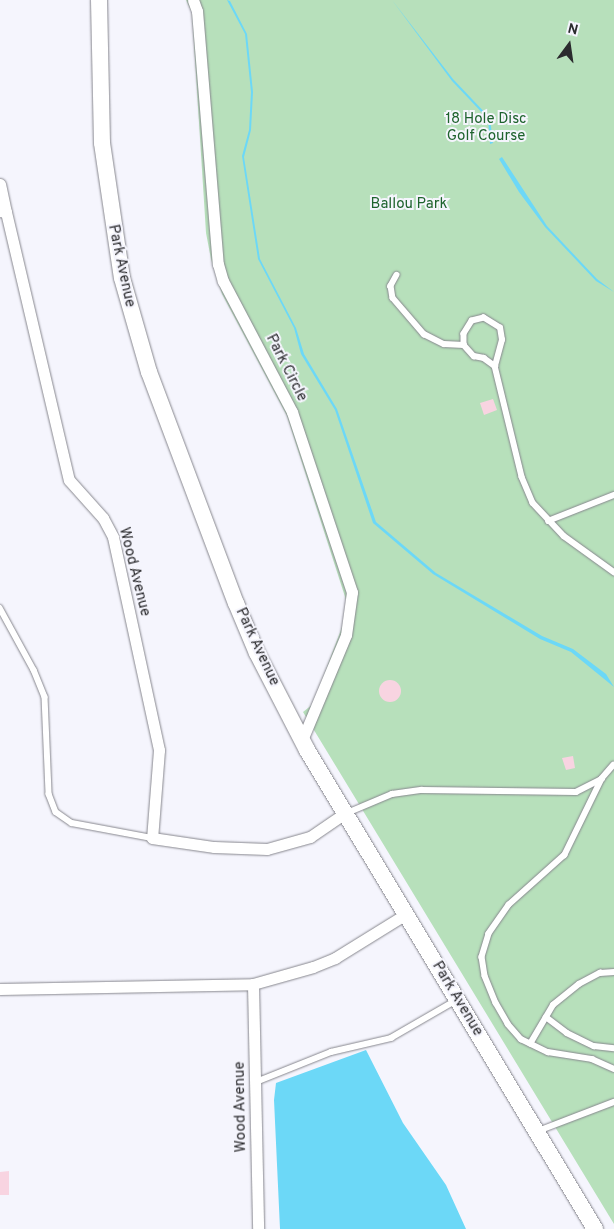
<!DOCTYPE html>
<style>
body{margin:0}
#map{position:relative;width:614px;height:1229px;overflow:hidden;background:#f5f5fd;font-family:Overpass,sans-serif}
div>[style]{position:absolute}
.green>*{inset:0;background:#b7e0bb}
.water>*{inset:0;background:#6cd8f7}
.building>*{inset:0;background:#f8d4e1}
.round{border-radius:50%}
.roads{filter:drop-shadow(0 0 1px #87878e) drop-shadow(0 0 1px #87878e)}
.service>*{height:5.5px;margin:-2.75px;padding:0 2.75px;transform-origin:2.75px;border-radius:2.75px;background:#fff}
.minor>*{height:11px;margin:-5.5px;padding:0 5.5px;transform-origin:5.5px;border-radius:5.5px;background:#fff}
.secondary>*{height:16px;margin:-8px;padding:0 8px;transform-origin:8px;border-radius:8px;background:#fff}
span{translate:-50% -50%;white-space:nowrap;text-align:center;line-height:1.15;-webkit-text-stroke:4px #f5f5fd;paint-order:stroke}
.park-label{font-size:15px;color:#1e632d}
.street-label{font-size:15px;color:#2b2b2e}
.north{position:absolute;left:544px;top:20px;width:50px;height:50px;-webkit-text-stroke:4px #f5f5fd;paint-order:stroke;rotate:14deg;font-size:14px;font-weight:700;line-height:20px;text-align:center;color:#2b2b2e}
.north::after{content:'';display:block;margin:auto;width:18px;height:22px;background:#2b2b2e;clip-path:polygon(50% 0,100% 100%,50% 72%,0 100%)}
</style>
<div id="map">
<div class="green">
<div style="clip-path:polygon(186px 0,614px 0,614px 1224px,303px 712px,313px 704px,345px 619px,347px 603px,287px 416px,222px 294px,211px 259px,206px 233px,192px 12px)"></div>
</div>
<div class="water">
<div style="clip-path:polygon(227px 0,230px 1px,247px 34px,253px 92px,251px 130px,244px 157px,260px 259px,296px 328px,304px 354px,337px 409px,376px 522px,436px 573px,542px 636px,573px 649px,606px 674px,614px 687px,571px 652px,540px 639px,433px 574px,373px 523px,335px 410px,301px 354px,294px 328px,258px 259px,242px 156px,249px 130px,251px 92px,245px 34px)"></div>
<div style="clip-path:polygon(392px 0,453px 79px,490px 118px,493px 143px,490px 144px,488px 119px,452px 81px)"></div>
<div style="clip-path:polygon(502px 157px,547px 226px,597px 279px,614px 292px,596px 281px,545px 227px,519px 192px,499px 159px)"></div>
<div style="clip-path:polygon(366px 1050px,403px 1123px,446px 1185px,466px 1229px,280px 1229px,274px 1100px,276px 1083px)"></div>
</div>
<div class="building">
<div style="clip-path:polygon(493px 399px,497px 410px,484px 415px,480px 403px)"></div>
<div class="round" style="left:379px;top:680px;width:22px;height:22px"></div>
<div style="clip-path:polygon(573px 756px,575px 768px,566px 770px,562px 758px)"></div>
<div style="clip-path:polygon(9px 1171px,9px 1195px,0 1195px,0 1172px)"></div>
</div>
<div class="roads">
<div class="service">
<div style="left:397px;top:275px;width:13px;rotate:119deg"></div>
<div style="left:391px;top:286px;width:12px;rotate:81deg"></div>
<div style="left:393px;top:298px;width:48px;rotate:49.3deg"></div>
<div style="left:424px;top:334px;width:22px;rotate:27deg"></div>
<div style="left:444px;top:344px;width:20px;rotate:3deg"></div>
<div style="left:495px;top:366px;width:27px;rotate:-75deg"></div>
<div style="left:502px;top:340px;width:12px;rotate:-99deg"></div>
<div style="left:500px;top:328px;width:19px;rotate:-148deg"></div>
<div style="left:484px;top:318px;width:12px;rotate:166deg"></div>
<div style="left:472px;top:321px;width:15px;rotate:122deg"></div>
<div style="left:464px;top:334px;width:11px;rotate:90deg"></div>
<div style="left:464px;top:345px;width:15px;rotate:48deg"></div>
<div style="left:474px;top:356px;width:10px;rotate:11deg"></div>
<div style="left:484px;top:358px;width:14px;rotate:36deg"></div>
<div style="left:495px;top:366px;width:114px;rotate:76.3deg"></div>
<div style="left:522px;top:477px;width:28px;rotate:67deg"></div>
<div style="left:533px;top:503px;width:45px;rotate:46.8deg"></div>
<div style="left:564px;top:536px;width:62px;rotate:35.8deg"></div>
<div style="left:548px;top:521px;width:71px;rotate:-21.5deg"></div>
<div style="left:0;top:608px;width:71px;rotate:61.3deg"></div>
<div style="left:34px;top:670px;width:29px;rotate:68deg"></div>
<div style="left:45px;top:697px;width:97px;rotate:87.6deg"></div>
<div style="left:49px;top:794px;width:19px;rotate:69deg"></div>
<div style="left:56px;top:812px;width:19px;rotate:35deg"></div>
<div style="left:72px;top:823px;width:81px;rotate:10.6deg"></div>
<div style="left:614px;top:765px;width:18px;rotate:131deg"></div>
<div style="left:602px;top:779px;width:85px;rotate:116deg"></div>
<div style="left:565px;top:855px;width:75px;rotate:138.2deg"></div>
<div style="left:509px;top:905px;width:35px;rotate:125deg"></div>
<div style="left:489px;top:934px;width:24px;rotate:107deg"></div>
<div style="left:482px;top:957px;width:19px;rotate:81deg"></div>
<div style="left:485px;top:976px;width:29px;rotate:68deg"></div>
<div style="left:496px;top:1003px;width:24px;rotate:60deg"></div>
<div style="left:508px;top:1024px;width:20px;rotate:49deg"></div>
<div style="left:521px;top:1039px;width:30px;rotate:26deg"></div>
<div style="left:548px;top:1052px;width:45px;rotate:9deg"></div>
<div style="left:592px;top:1059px;width:24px;rotate:24deg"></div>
<div style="left:347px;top:813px;width:49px;rotate:-22.9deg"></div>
<div style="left:392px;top:794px;width:30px;rotate:-8deg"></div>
<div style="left:422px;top:790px;width:154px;rotate:0.7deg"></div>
<div style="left:576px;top:792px;width:29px;rotate:-27deg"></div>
<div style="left:546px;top:1017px;width:26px;rotate:37deg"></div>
<div style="left:567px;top:1033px;width:30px;rotate:26deg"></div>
<div style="left:594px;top:1046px;width:20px;rotate:6deg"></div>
<div style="left:530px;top:1044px;width:45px;rotate:-59.5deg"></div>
<div style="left:553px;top:1005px;width:33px;rotate:-39deg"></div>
<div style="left:579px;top:984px;width:24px;rotate:-28deg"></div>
<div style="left:600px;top:973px;width:14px;rotate:-4deg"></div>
<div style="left:256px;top:1082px;width:81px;rotate:-21.8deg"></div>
<div style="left:331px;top:1052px;width:62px;rotate:-13.1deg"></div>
<div style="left:391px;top:1038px;width:74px;rotate:-30deg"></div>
<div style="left:538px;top:1131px;width:81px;rotate:-20.9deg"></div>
</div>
<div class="minor">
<div style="left:193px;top:0;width:12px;rotate:70deg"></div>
<div style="left:197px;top:11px;width:254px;rotate:85.3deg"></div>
<div style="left:218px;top:264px;width:18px;rotate:74deg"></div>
<div style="left:223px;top:281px;width:148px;rotate:62.2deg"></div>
<div style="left:292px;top:412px;width:190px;rotate:71.6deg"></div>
<div style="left:352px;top:592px;width:43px;rotate:97.9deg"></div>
<div style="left:346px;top:635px;width:114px;rotate:112.7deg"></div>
<div style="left:0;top:184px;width:29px;rotate:78deg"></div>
<div style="left:6px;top:212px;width:6px;rotate:-171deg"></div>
<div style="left:6px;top:212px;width:275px;rotate:76.8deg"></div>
<div style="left:69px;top:480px;width:51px;rotate:48.2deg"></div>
<div style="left:103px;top:518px;width:21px;rotate:62deg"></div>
<div style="left:113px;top:537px;width:218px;rotate:77.8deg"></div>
<div style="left:159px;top:750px;width:88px;rotate:94.5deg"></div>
<div style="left:152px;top:838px;width:63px;rotate:8.3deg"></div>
<div style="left:214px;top:847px;width:53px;rotate:2.2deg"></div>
<div style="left:267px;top:849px;width:45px;rotate:-15.6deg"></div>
<div style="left:310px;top:837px;width:42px;rotate:-34.4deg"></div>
<div style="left:253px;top:984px;width:245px;rotate:88.8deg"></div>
<div style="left:0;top:989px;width:253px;rotate:-1.1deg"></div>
<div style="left:253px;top:984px;width:62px;rotate:-15.8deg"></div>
<div style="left:313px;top:967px;width:24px;rotate:-22deg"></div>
<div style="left:335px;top:958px;width:84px;rotate:-31.8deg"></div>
</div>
<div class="secondary">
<div style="left:99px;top:0;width:143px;rotate:88.8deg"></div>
<div style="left:102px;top:143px;width:136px;rotate:81.6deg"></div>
<div style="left:122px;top:278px;width:98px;rotate:74deg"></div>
<div style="left:149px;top:372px;width:247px;rotate:69.4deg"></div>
<div style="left:236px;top:603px;width:54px;rotate:67.2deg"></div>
<div style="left:257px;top:653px;width:109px;rotate:62.7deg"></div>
<div style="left:307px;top:750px;width:559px;rotate:58.98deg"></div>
</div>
</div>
<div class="park-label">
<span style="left:486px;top:128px">18 Hole Disc<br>Golf Course</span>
<span style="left:409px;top:205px">Ballou Park</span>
</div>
<div class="street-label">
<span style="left:121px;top:266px;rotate:78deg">Park Avenue</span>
<span style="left:286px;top:368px;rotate:63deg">Park Circle</span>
<span style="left:134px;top:572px;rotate:76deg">Wood Avenue</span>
<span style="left:257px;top:647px;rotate:65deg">Park Avenue</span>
<span style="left:457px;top:999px;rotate:59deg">Park Avenue</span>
<span style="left:241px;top:1107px;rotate:-91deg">Wood Avenue</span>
</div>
<div class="north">N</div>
</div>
